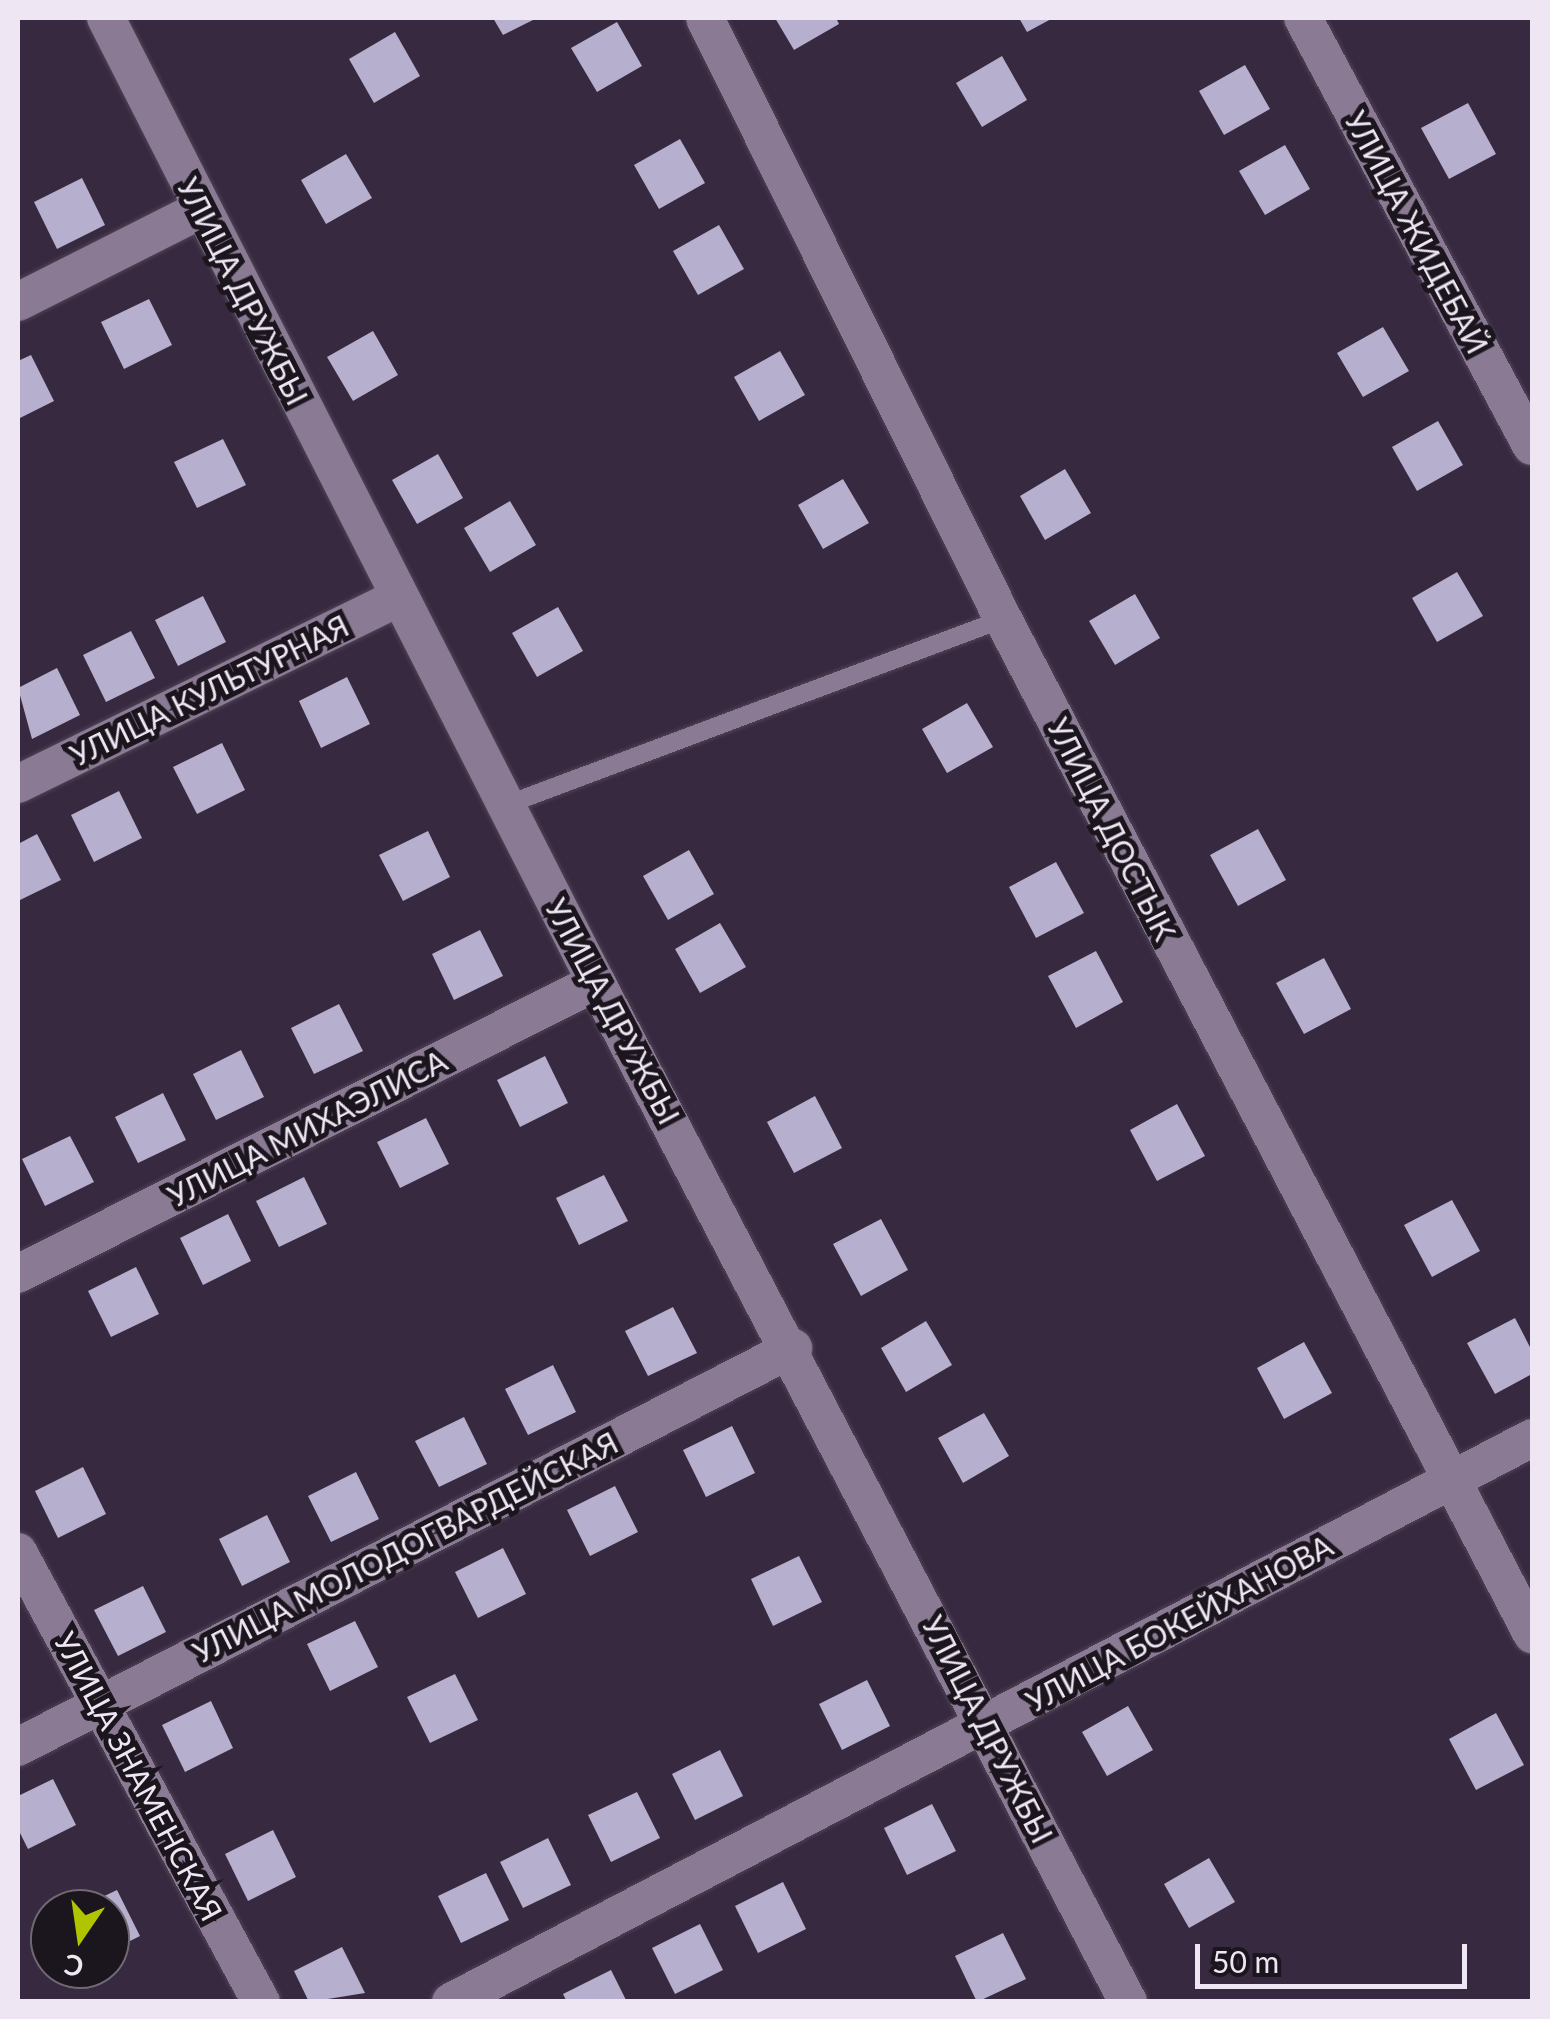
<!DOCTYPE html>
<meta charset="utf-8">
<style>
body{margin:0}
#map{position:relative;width:1550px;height:2019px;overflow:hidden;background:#37293f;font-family:Lato,sans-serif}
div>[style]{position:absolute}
.building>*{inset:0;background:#b6afcd}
.roads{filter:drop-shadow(0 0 2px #504457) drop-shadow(0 0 2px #504457)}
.lane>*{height:18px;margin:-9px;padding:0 9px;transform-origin:9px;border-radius:9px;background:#8a7a94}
.street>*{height:38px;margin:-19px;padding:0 19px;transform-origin:19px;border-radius:19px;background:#8a7a94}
span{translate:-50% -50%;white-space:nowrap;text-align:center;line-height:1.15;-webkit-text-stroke:10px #1b151e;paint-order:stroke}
.street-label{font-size:30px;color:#efe6f4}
.frame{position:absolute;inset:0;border:20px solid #efe6f4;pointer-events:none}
.north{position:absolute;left:30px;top:1889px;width:100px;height:100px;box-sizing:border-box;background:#1b151e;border:2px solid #706974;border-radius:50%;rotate:193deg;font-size:28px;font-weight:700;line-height:40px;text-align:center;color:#efe6f4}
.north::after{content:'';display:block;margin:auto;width:35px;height:45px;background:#b0c500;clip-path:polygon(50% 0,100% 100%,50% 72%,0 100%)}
.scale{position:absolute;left:1195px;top:1944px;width:272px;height:45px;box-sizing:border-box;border:5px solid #efe6f4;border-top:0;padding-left:12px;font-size:30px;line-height:35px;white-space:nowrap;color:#efe6f4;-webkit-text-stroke:8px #1b151e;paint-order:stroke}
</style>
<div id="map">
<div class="building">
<div style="clip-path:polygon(493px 18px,537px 18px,503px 35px)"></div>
<div style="clip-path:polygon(775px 18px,836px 18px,839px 24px,794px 50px)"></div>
<div style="clip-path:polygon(1019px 18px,1053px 18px,1027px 32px)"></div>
<div style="clip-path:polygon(617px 22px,642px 66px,597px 92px,571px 48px)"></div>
<div style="clip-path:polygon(395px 32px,420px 76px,374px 103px,349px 59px)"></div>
<div style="clip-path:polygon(1002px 56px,1027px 100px,982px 127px,956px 83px)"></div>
<div style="clip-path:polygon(1245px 65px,1270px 109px,1224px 135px,1199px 91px)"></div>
<div style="clip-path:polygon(1468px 103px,1496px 154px,1449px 179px,1421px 128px)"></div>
<div style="clip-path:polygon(680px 139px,705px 183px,659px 209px,634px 165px)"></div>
<div style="clip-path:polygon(1285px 145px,1310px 189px,1265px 215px,1239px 171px)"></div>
<div style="clip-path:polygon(346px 154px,372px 198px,326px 224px,301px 180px)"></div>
<div style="clip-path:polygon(82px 178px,105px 225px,57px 249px,34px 202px)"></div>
<div style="clip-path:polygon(719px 225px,744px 269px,698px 295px,673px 251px)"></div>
<div style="clip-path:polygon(149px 299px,172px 345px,124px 369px,101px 322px)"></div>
<div style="clip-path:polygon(1383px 327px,1409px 371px,1363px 397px,1337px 353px)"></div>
<div style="clip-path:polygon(373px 331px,398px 375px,353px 401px,327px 357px)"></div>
<div style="clip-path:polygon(780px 351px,805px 395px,759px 421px,734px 377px)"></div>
<div style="clip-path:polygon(31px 355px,54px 401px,18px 419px,18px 361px)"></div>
<div style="clip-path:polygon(1438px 421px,1463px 465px,1417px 491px,1392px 447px)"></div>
<div style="clip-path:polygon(223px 439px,246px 485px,197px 508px,174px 462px)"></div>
<div style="clip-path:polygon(438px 454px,463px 498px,417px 524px,392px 480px)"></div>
<div style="clip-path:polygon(1065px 469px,1091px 513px,1045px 540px,1020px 496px)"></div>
<div style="clip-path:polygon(843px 479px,869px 523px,823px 549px,798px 505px)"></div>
<div style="clip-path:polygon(510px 501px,536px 545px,490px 572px,464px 528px)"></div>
<div style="clip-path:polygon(1457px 572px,1483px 616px,1437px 642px,1412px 598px)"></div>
<div style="clip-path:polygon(1135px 594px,1160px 638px,1115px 665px,1089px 621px)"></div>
<div style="clip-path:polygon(203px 596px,226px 642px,178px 666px,155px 620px)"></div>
<div style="clip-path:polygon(558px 607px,583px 651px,537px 677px,512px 633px)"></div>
<div style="clip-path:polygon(131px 631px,155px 678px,106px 702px,83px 655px)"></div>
<div style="clip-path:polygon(57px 668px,80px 715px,32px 739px,18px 688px)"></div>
<div style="clip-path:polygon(347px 677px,370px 724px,321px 748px,299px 701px)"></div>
<div style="clip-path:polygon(967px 703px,993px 747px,947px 773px,922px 729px)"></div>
<div style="clip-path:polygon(222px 743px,245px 790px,197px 814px,173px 767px)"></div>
<div style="clip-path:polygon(119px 791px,142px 838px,94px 862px,71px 815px)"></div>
<div style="clip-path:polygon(1258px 829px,1286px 880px,1238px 906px,1210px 855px)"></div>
<div style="clip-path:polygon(428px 831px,450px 877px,403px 901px,379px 855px)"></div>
<div style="clip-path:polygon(37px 834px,61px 880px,18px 901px,18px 844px)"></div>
<div style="clip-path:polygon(689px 850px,714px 894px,668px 920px,643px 876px)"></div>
<div style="clip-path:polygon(1056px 862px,1084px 913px,1036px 938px,1009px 887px)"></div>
<div style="clip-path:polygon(720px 923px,746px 967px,700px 993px,675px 949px)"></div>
<div style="clip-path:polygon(480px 930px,503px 976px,454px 1000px,432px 954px)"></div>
<div style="clip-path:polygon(1096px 951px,1123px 1002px,1076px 1028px,1048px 976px)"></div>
<div style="clip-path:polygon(1324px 958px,1351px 1009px,1304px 1034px,1276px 983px)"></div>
<div style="clip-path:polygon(339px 1004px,363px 1051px,314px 1074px,291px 1028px)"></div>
<div style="clip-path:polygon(241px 1050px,264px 1097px,216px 1120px,193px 1074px)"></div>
<div style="clip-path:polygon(545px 1056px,568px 1103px,520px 1127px,497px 1080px)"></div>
<div style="clip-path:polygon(163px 1093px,186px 1140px,138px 1163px,115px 1117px)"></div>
<div style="clip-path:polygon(815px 1096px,842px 1148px,794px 1173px,767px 1122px)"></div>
<div style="clip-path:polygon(1177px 1104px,1205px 1156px,1157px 1181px,1130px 1130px)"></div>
<div style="clip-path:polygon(426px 1118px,449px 1164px,400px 1188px,377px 1142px)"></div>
<div style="clip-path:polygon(70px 1136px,94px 1182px,45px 1206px,22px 1159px)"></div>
<div style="clip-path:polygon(604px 1175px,628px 1221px,579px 1245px,556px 1198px)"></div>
<div style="clip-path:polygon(304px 1177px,327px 1224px,279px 1247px,256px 1201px)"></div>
<div style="clip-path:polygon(1452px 1200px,1480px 1251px,1432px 1277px,1404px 1225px)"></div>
<div style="clip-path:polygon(228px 1214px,251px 1261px,203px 1285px,180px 1238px)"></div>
<div style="clip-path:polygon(881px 1219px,908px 1270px,861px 1296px,833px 1244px)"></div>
<div style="clip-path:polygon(136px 1267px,159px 1314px,111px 1337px,88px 1291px)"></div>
<div style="clip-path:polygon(673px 1307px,697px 1353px,648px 1376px,625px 1331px)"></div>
<div style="clip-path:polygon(1515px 1318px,1532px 1351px,1532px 1374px,1495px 1394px,1467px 1343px)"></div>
<div style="clip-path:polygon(926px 1321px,952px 1365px,906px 1392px,881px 1348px)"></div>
<div style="clip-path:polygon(1304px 1342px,1332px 1393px,1284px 1419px,1257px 1368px)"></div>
<div style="clip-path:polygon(553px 1365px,576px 1412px,528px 1435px,505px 1389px)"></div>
<div style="clip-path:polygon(984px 1413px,1009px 1456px,963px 1483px,938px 1438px)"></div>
<div style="clip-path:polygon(464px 1417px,487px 1464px,439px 1487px,415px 1441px)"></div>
<div style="clip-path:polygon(732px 1426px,755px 1473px,706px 1497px,683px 1450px)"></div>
<div style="clip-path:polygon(83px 1467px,106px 1514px,58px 1538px,35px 1491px)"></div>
<div style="clip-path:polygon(356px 1472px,379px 1519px,331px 1542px,308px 1496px)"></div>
<div style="clip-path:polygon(615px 1486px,638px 1532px,590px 1556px,567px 1510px)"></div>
<div style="clip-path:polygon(267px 1515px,290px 1562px,242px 1586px,219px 1539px)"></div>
<div style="clip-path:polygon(503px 1548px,526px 1594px,478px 1618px,455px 1572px)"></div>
<div style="clip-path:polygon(799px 1556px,822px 1602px,773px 1626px,751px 1579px)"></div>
<div style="clip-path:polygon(143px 1586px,166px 1632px,118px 1656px,94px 1610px)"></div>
<div style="clip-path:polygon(355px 1621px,378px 1667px,330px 1691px,307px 1644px)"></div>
<div style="clip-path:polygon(455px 1674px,478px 1720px,430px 1743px,407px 1697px)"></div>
<div style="clip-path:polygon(867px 1680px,890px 1726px,842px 1750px,819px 1704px)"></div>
<div style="clip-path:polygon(211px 1701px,233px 1748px,185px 1772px,162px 1725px)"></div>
<div style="clip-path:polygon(1128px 1706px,1153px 1750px,1107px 1776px,1082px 1732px)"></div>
<div style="clip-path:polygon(1496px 1713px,1524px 1765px,1476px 1790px,1449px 1739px)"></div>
<div style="clip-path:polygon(720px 1750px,743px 1796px,695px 1820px,672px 1774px)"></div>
<div style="clip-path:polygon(53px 1779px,76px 1825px,28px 1849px,18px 1829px,18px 1796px)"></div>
<div style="clip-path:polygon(637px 1792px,660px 1838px,611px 1862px,588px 1815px)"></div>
<div style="clip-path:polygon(932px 1804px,956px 1851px,907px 1875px,884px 1828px)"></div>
<div style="clip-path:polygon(273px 1830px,296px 1877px,248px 1901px,225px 1854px)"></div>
<div style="clip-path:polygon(548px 1838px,571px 1885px,523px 1908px,500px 1862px)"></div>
<div style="clip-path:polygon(1209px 1858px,1235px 1902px,1189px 1928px,1164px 1884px)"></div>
<div style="clip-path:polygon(486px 1873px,509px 1920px,461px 1943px,438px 1896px)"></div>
<div style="clip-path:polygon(783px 1882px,806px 1929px,758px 1953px,735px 1906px)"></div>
<div style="clip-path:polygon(117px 1890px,140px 1936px,110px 1951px,110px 1909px,77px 1909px)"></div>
<div style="clip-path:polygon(700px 1924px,723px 1970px,675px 1994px,652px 1948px)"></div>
<div style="clip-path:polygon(1003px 1933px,1026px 1979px,977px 2002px,955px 1956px)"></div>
<div style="clip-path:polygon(342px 1947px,365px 1993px,309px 2002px,294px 1971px)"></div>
<div style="clip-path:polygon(611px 1970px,627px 2002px,567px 2002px,563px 1994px)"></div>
</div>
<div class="roads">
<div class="lane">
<div style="left:506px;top:805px;width:531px;rotate:-20.52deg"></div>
</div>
<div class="street">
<div style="left:106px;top:18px;width:1081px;rotate:63.06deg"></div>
<div style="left:596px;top:982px;width:1150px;rotate:62.45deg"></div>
<div style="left:705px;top:18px;width:671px;rotate:63.63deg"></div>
<div style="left:1003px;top:619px;width:1145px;rotate:62.47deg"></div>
<div style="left:1303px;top:18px;width:485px;rotate:61.9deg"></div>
<div style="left:18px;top:302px;width:206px;rotate:-26.8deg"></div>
<div style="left:18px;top:784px;width:425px;rotate:-26.1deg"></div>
<div style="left:18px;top:1274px;width:648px;rotate:-26.8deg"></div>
<div style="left:18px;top:1552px;width:511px;rotate:61.63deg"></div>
<div style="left:18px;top:1747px;width:872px;rotate:-27.24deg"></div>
<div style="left:451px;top:2002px;width:1219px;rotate:-27.55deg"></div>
</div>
</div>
<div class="street-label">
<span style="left:1417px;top:232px;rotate:62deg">УЛИЦА ЖИДЕБАЙ</span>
<span style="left:243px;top:291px;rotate:63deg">УЛИЦА ДРУЖБЫ</span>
<span style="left:209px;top:690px;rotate:-26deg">УЛИЦА КУЛЬТУРНАЯ</span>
<span style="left:1112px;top:829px;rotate:63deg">УЛИЦА ДОСТЫК</span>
<span style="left:613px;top:1011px;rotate:62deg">УЛИЦА ДРУЖБЫ</span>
<span style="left:307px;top:1128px;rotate:-27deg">УЛИЦА МИХАЭЛИСА</span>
<span style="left:405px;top:1547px;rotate:-27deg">УЛИЦА МОЛОДОГВАРДЕЙСКАЯ</span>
<span style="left:1179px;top:1623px;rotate:-28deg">УЛИЦА БОКЕЙХАНОВА</span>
<span style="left:988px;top:1729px;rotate:63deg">УЛИЦА ДРУЖБЫ</span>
<span style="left:139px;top:1776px;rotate:62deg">УЛИЦА ЗНАМЕНСКАЯ</span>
</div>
<div class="frame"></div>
<div class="north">С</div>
<div class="scale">50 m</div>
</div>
